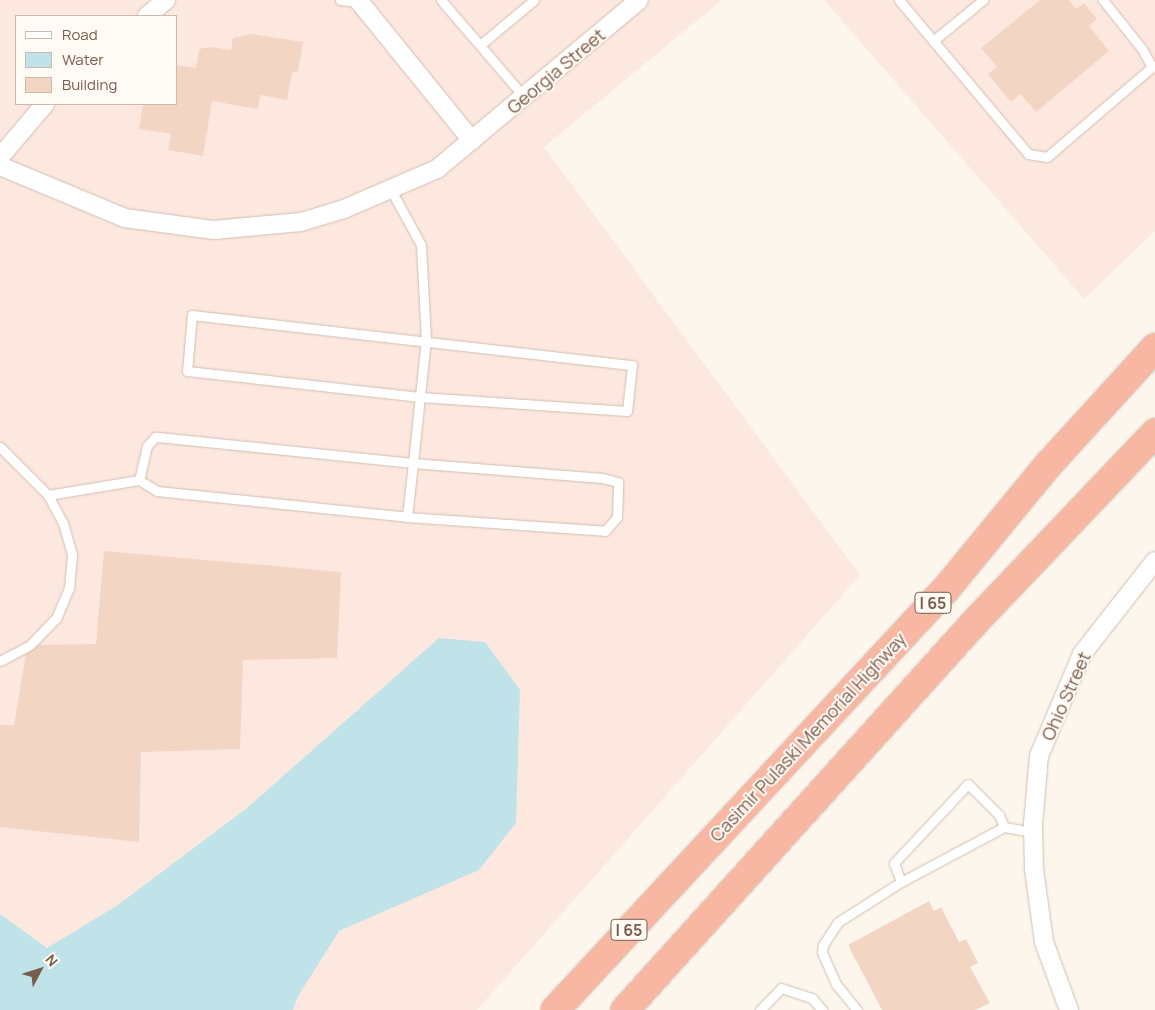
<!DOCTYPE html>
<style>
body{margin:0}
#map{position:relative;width:1155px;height:1010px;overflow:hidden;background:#fdf6ec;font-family:Manrope,sans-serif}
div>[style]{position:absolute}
.commercial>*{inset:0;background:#fde8e0}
.water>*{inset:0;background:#bfe3e8}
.building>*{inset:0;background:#f3d5c3}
.roads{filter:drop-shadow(0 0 1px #d1beb0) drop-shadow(0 0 1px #d1beb0)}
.lane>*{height:9px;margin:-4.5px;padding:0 4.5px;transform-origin:4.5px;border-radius:4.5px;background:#fff}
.street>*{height:18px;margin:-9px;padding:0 9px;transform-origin:9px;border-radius:9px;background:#fff}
.highway>*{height:28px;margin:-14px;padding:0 14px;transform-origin:14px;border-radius:14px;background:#f7b7a3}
span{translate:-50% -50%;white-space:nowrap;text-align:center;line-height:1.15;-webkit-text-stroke:4px #fffaf3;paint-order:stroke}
.shield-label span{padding:1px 4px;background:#fffaf3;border:1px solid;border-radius:4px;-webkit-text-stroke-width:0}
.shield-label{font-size:16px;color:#7a5c4d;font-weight:700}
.street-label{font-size:18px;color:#7a5c4d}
.legend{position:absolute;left:15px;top:15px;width:162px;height:90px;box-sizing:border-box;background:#fffaf3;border:1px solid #cabbb1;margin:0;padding:6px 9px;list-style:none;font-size:15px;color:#7a5c4d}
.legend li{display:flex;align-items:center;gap:10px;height:25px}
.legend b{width:25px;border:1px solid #cabbb1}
.north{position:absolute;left:15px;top:945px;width:50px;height:50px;-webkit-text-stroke:4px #fffaf3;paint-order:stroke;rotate:50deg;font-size:14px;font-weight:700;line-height:20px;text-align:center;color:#7a5c4d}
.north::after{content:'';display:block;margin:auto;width:18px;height:22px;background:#7a5c4d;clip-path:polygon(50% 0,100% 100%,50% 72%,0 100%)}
</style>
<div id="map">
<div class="commercial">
<div style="clip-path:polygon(evenodd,0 0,722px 0,544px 147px,860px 575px,477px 1010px,0 1010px,0 0,16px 16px,176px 16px,176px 104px,16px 104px,16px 16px)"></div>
<div style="clip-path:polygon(824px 0,1155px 0,1155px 231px,1084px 299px)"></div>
</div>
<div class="water">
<div style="clip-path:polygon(439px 638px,485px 642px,520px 690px,516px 823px,479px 870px,339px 931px,297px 998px,293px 1010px,0 1010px,0 914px,47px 948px,118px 905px,247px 808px)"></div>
</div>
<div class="building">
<div style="clip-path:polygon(1040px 0,1069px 0,1076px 9px,1084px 3px,1097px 19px,1089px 26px,1109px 51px,1036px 112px,1021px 94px,1011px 102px,988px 74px,997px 67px,981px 48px)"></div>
<div style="clip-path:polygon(252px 34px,303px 42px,298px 71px,292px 73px,287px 100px,260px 95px,258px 109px,212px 101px,203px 156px,168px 150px,171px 134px,139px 129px,143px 104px,176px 104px,176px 65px,196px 68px,199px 49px,210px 47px,231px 50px,233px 38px)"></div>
<div style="clip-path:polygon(104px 551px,341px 572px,337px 658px,243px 660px,240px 749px,141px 752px,139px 842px,0 827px,0 725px,14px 725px,26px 654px,39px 645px,96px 644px)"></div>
<div style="clip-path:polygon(929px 901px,934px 911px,941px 907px,959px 942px,966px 939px,978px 963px,970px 967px,990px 1003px,975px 1010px,882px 1010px,848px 945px)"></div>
</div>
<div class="roads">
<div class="lane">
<div style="left:340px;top:0;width:19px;rotate:6deg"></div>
<div style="left:441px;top:0;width:128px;rotate:49.4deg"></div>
<div style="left:899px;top:0;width:201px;rotate:50deg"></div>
<div style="left:1028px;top:154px;width:19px;rotate:9deg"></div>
<div style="left:1047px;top:157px;width:138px;rotate:-40.6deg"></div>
<div style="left:1152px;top:67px;width:21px;rotate:-119deg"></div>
<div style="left:1142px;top:49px;width:63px;rotate:-128.5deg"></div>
<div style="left:933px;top:41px;width:65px;rotate:-39.4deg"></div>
<div style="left:480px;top:45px;width:70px;rotate:-39.8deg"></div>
<div style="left:391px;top:190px;width:63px;rotate:61.4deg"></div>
<div style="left:421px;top:245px;width:94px;rotate:87deg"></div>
<div style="left:426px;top:339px;width:125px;rotate:96deg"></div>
<div style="left:413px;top:463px;width:54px;rotate:96.3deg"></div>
<div style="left:407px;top:517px;width:198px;rotate:4deg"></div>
<div style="left:605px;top:531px;width:18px;rotate:-49deg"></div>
<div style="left:617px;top:517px;width:35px;rotate:-88deg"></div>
<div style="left:618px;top:482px;width:16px;rotate:-166deg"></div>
<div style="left:602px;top:478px;width:190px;rotate:-175.5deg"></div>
<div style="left:413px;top:463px;width:259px;rotate:-174.2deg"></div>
<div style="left:155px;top:437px;width:12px;rotate:132deg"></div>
<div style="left:147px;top:446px;width:35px;rotate:103deg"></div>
<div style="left:139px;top:480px;width:21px;rotate:31deg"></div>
<div style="left:157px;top:491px;width:251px;rotate:5.9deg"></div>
<div style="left:192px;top:315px;width:443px;rotate:6.5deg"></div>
<div style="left:632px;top:365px;width:46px;rotate:96.2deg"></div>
<div style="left:627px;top:411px;width:207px;rotate:-176.1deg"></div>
<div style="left:420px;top:397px;width:234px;rotate:-173.6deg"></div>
<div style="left:187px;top:371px;width:56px;rotate:-84.9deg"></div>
<div style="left:0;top:447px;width:68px;rotate:45deg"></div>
<div style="left:48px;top:495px;width:32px;rotate:62deg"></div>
<div style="left:63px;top:523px;width:33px;rotate:74deg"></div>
<div style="left:72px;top:555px;width:33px;rotate:95deg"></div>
<div style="left:69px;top:588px;width:33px;rotate:113deg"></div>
<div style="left:56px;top:618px;width:37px;rotate:134deg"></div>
<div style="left:48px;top:495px;width:92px;rotate:-9.4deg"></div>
<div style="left:0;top:661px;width:32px;rotate:-28deg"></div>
<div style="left:1004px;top:827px;width:117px;rotate:151.9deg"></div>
<div style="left:901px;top:882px;width:20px;rotate:-110deg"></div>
<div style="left:894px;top:863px;width:108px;rotate:-46.9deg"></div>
<div style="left:968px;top:784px;width:44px;rotate:45deg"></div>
<div style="left:999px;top:815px;width:13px;rotate:67deg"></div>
<div style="left:1004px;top:827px;width:29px;rotate:10deg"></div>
<div style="left:760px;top:1010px;width:30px;rotate:-46deg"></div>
<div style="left:781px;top:988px;width:33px;rotate:18deg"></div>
<div style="left:812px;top:998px;width:16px;rotate:50deg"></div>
<div style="left:857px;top:1010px;width:33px;rotate:-129deg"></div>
<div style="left:836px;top:984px;width:35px;rotate:-114deg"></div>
<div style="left:822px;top:952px;width:7px;rotate:-82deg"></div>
<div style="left:823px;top:945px;width:27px;rotate:-57deg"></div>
<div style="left:838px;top:922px;width:75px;rotate:-32.4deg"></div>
</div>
<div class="street">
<div style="left:358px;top:0;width:181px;rotate:51deg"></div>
<div style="left:147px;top:16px;width:25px;rotate:-40deg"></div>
<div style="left:0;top:157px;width:70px;rotate:-49.7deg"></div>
<div style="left:0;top:166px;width:135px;rotate:22.6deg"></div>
<div style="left:125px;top:218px;width:90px;rotate:7.7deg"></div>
<div style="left:214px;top:230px;width:87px;rotate:-5.3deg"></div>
<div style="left:301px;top:222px;width:45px;rotate:-16.8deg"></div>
<div style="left:344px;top:209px;width:101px;rotate:-23.3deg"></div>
<div style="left:437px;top:169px;width:263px;rotate:-39.9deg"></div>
<div style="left:1069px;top:1010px;width:72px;rotate:-110.2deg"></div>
<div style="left:1044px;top:942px;width:74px;rotate:-97.8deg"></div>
<div style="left:1034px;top:869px;width:45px;rotate:-91.3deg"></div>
<div style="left:1033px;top:824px;width:68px;rotate:-85deg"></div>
<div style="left:1039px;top:756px;width:111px;rotate:-67.1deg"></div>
<div style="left:1082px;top:654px;width:118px;rotate:-51.9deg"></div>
</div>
<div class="highway">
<div style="left:555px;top:1010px;width:575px;rotate:-47.12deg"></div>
<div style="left:946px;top:589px;width:161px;rotate:-50.6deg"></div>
<div style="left:1048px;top:465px;width:159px;rotate:-47.6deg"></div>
<div style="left:625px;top:1010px;width:524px;rotate:-47.94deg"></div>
<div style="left:976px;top:621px;width:260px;rotate:-46.4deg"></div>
</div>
</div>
<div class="shield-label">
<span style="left:933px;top:603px">I 65</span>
<span style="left:629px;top:930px">I 65</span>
</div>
<div class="street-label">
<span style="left:556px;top:71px;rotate:-40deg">Georgia Street</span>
<span style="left:1066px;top:696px;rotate:-66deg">Ohio Street</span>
<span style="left:808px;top:737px;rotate:-47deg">Casimir Pulaski Memorial Highway</span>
</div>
<ul class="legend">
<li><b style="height:6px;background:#fff"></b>Road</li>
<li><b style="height:14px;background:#bfe3e8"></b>Water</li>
<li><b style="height:14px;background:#f3d5c3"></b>Building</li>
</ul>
<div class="north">N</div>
</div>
